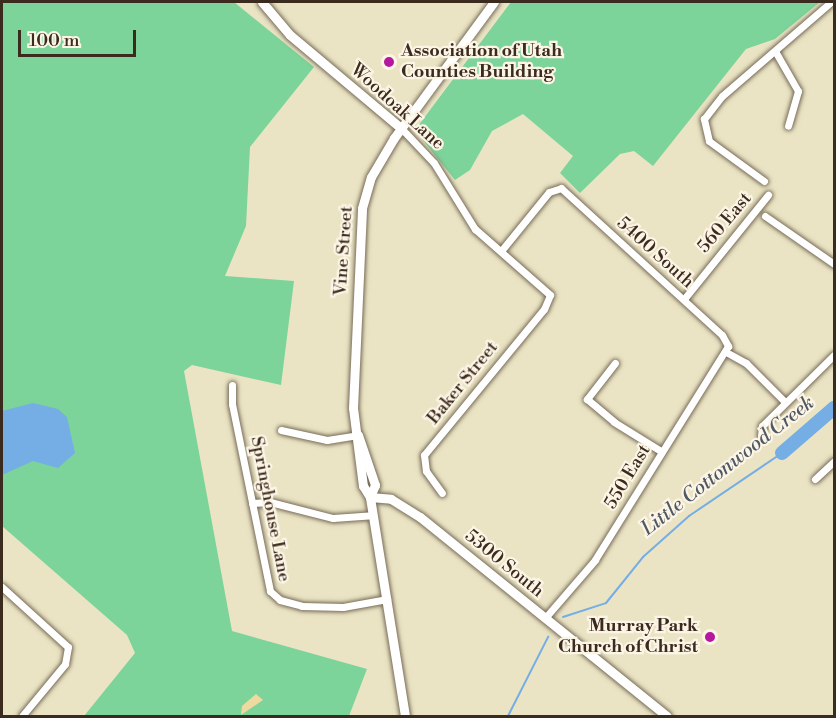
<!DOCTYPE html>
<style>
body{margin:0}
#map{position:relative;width:836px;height:718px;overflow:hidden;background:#eae4c4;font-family:"Libre Bodoni",serif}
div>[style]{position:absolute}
.green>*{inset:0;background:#7cd49a}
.sand>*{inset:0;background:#eeda9e}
.water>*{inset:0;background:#74aee5}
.stream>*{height:2px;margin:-1px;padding:0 1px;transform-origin:1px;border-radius:1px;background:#74aee5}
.river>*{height:14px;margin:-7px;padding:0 7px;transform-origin:7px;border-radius:7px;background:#74aee5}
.roads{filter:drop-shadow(0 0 2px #786b58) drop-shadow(0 0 2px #786b58)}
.street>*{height:7px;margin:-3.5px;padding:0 3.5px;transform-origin:3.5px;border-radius:3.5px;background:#fff}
.secondary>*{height:9px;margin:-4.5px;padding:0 4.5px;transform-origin:4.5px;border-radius:4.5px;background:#fff}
.dots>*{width:16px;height:16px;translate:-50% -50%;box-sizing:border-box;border:3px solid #fcf5e5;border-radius:50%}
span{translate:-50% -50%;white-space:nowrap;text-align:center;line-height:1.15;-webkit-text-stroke:4.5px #fcf5e5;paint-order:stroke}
.poi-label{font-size:18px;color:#3b2a1e;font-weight:700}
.left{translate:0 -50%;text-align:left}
.right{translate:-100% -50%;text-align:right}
.street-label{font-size:18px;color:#3b2a1e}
.water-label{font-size:20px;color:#4f5864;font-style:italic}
.frame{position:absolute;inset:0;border:3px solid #3b2a1e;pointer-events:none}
.scale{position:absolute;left:18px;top:30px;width:118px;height:27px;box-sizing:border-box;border:3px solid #3b2a1e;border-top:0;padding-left:8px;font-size:18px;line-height:21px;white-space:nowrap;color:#3b2a1e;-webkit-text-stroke:4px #fcf5e5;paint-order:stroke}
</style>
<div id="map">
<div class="green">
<div style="clip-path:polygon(2px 2px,234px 2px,314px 67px,250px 147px,246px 226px,225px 276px,294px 281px,281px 385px,192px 365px,184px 371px,232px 631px,367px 669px,349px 716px,84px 716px,135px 653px,127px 635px,2px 526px)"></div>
<div style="clip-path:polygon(511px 2px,820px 2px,775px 39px,746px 49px,653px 166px,634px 151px,620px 154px,580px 193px,560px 173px,573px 156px,523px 114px,492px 131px,470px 170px,455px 180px,417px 133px,418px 126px)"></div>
</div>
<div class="sand">
<div style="clip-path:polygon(256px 694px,263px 700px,241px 715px,242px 706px)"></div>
</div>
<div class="water">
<div style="clip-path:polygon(33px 403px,58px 409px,67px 417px,75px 453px,58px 468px,33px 461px,2px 475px,2px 411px)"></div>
</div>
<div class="stream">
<div style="left:563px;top:617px;width:45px;rotate:-18deg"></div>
<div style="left:606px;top:603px;width:59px;rotate:-51.2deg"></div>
<div style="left:643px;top:557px;width:62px;rotate:-41.7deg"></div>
<div style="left:689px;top:516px;width:112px;rotate:-34.1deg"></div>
<div style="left:508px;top:716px;width:89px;rotate:-63.1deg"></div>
</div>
<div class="river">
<div style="left:782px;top:453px;width:69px;rotate:-40.9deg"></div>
</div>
<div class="roads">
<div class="street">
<div style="left:775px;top:51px;width:46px;rotate:60.1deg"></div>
<div style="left:798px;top:91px;width:36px;rotate:106deg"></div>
<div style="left:401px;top:128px;width:48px;rotate:46.7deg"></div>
<div style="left:434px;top:163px;width:78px;rotate:58.2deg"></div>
<div style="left:475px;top:229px;width:100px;rotate:41.3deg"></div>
<div style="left:550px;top:295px;width:15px;rotate:113deg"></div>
<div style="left:544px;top:309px;width:189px;rotate:129.4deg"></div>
<div style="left:424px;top:455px;width:16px;rotate:83deg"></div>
<div style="left:426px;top:471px;width:27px;rotate:54deg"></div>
<div style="left:764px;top:181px;width:68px;rotate:-144deg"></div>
<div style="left:709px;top:141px;width:23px;rotate:-103deg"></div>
<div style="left:704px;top:119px;width:29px;rotate:-52deg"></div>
<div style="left:722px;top:96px;width:144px;rotate:-40.8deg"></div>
<div style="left:765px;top:216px;width:84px;rotate:34.8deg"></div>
<div style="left:501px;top:251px;width:76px;rotate:-50.9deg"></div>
<div style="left:549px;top:192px;width:13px;rotate:-18deg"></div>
<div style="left:561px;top:188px;width:218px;rotate:42.4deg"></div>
<div style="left:722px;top:335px;width:13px;rotate:61deg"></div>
<div style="left:728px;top:346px;width:252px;rotate:121.9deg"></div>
<div style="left:595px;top:560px;width:77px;rotate:130.8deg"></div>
<div style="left:684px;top:299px;width:134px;rotate:-51.1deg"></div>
<div style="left:726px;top:352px;width:23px;rotate:29deg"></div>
<div style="left:746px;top:363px;width:55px;rotate:45deg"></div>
<div style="left:615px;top:363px;width:46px;rotate:127.9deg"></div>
<div style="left:587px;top:399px;width:35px;rotate:40deg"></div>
<div style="left:614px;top:422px;width:55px;rotate:31.7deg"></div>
<div style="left:232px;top:385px;width:19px;rotate:90deg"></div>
<div style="left:232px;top:404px;width:191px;rotate:78.5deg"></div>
<div style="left:270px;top:591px;width:13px;rotate:42deg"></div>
<div style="left:280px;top:600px;width:23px;rotate:15deg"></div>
<div style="left:302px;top:606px;width:41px;rotate:1.4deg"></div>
<div style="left:343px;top:607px;width:45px;rotate:-10.3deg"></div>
<div style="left:281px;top:430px;width:47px;rotate:12.3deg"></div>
<div style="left:327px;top:440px;width:31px;rotate:-9deg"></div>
<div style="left:761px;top:436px;width:10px;rotate:-84deg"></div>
<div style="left:762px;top:426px;width:101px;rotate:-44.6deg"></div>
<div style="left:815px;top:479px;width:26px;rotate:-43deg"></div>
<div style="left:252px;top:503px;width:18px;rotate:-3deg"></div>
<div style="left:270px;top:502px;width:65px;rotate:14.3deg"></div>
<div style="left:333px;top:518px;width:39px;rotate:-4deg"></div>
<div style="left:2px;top:587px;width:89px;rotate:42.3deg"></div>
<div style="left:68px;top:647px;width:17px;rotate:100deg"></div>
<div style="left:65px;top:664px;width:67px;rotate:129.6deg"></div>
</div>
<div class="secondary">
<div style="left:262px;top:2px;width:43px;rotate:49.7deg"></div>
<div style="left:290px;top:35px;width:145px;rotate:40deg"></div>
<div style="left:358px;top:435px;width:53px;rotate:71.2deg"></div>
<div style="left:375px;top:485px;width:13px;rotate:113deg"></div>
<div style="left:370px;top:497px;width:21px;rotate:5deg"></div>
<div style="left:391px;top:499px;width:34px;rotate:32deg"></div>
<div style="left:420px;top:517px;width:317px;rotate:38.9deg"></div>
<div style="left:405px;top:716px;width:222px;rotate:-99.1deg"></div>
<div style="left:370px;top:497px;width:13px;rotate:-122deg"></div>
<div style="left:363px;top:486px;width:79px;rotate:-97.3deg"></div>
<div style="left:353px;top:408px;width:200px;rotate:-87.4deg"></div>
<div style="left:362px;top:208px;width:32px;rotate:-74deg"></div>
<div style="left:371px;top:177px;width:45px;rotate:-59.5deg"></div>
<div style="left:394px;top:138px;width:169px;rotate:-53.7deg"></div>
</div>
</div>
<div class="dots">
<div style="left:389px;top:62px;background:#b5179e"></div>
<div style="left:710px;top:637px;background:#b5179e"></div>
</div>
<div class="poi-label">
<span class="left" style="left:401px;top:62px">Association of Utah<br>Counties Building</span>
<span class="right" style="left:698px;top:637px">Murray Park<br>Church of Christ</span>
</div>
<div class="street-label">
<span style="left:397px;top:107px;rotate:42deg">Woodoak Lane</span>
<span style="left:725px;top:223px;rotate:-50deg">560 East</span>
<span style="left:344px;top:251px;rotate:-86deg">Vine Street</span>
<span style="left:655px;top:253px;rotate:42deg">5400 South</span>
<span style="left:463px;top:383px;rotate:-51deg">Baker Street</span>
<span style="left:628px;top:477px;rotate:-59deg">550 East</span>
<span style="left:270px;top:509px;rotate:79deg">Springhouse Lane</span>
<span style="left:504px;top:564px;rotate:39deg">5300 South</span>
</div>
<div class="water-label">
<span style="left:728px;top:466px;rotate:-38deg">Little Cottonwood Creek</span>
</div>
<div class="frame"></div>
<div class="scale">100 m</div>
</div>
